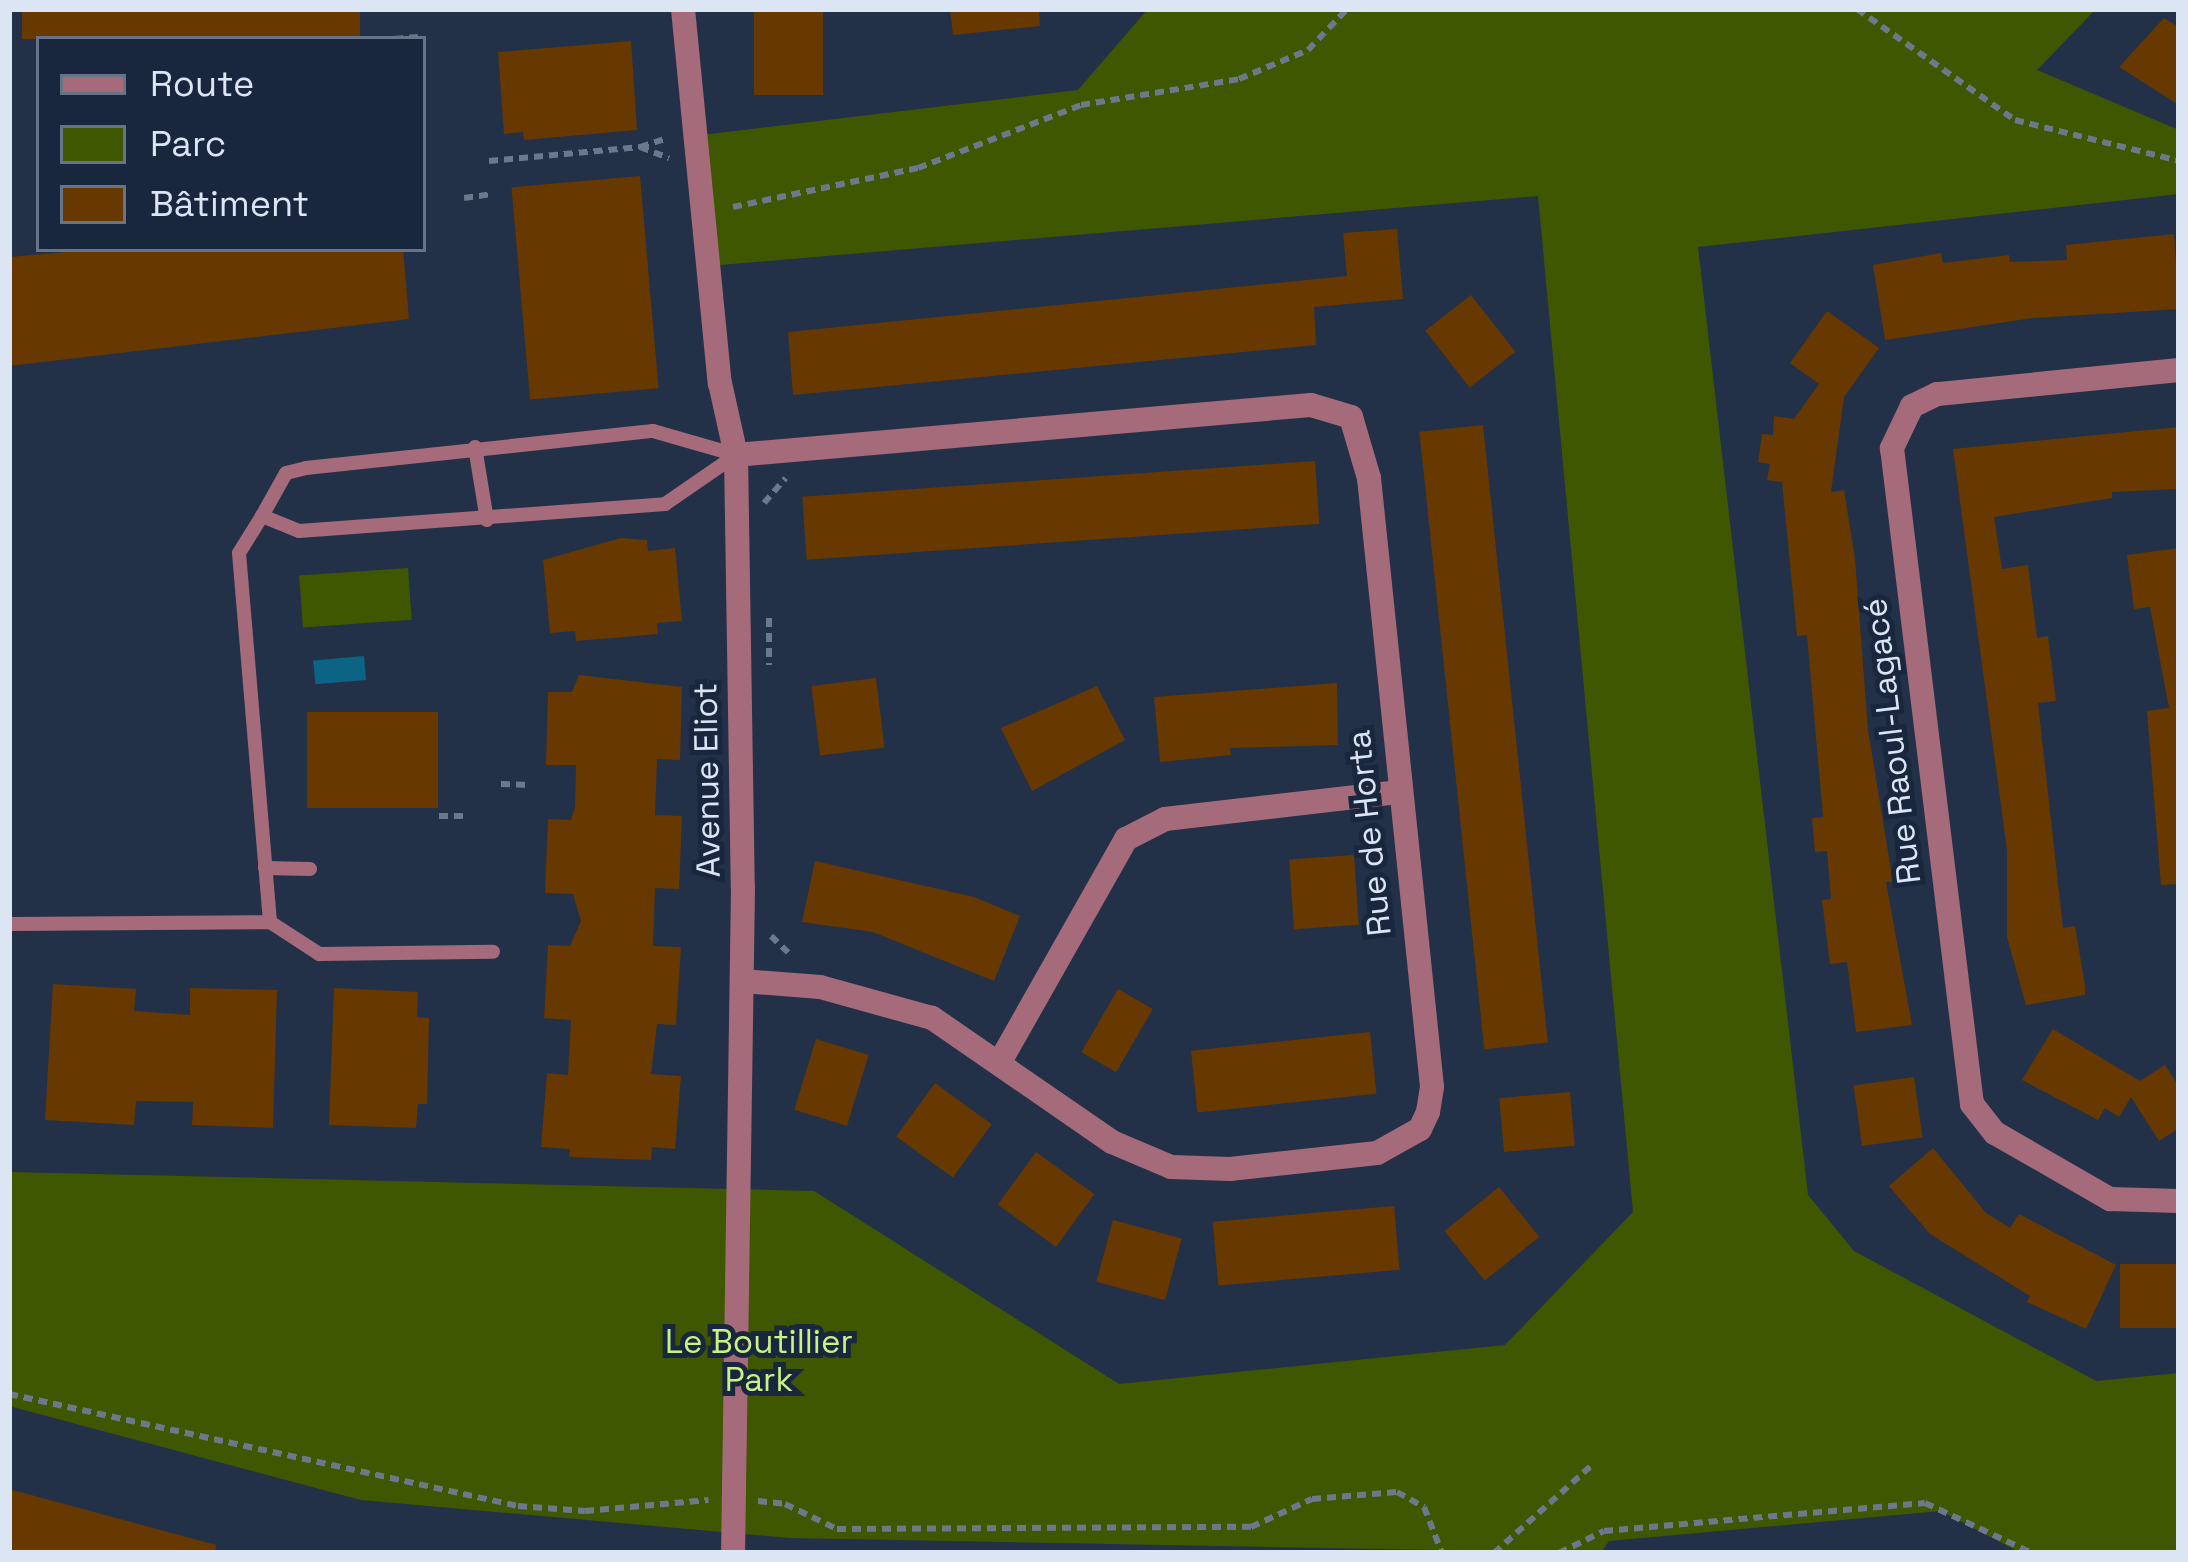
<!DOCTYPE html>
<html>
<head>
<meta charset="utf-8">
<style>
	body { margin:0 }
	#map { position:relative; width:2188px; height:1562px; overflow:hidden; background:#233148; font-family:"Space Grotesk",sans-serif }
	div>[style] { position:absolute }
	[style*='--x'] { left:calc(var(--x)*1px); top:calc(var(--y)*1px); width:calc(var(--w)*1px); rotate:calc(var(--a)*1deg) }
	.green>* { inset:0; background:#405701; transform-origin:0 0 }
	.water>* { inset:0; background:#0b6484; transform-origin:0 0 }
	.building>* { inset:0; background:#673800; transform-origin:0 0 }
	.path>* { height:6px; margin-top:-3px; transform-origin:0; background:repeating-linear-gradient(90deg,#6c798c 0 9px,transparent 0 15px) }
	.lane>* { height:14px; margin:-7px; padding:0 7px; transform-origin:7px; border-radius:7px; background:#a66b7b }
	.street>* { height:24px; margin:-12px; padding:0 12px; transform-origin:12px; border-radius:12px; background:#a66b7b }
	span { translate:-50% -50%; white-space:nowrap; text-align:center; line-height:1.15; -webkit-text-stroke:10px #19273e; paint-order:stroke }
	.street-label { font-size:33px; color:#dbe5f4 }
	.park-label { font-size:33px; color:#caf184 }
	.frame { position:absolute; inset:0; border:12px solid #dbe5f4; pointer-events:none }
	.legend { position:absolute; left:36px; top:36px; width:390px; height:216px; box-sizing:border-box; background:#19273e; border:3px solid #677387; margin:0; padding:15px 21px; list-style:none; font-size:36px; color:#dbe5f4 }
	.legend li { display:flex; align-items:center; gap:24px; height:60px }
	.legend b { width:60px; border:3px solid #677387 }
</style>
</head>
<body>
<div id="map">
	<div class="green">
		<i style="clip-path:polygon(1148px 9px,2096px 9px,2037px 70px,2179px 130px,2179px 194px,1698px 247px,1808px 1195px,1854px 1251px,2096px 1381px,2179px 1373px,2179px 1553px,2021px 1553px,1941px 1511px,1609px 1541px,1601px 1553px,790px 1538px,361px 1500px,9px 1406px,9px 1172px,814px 1191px,1119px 1384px,1505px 1345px,1633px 1212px,1538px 196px,708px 266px,693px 136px,1078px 90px)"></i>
		<i style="left:408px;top:568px;width:52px;height:109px;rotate:86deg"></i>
	</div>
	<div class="water">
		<i style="left:364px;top:656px;width:24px;height:51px;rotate:85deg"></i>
	</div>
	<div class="building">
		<i style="left:22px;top:9px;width:338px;height:30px"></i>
		<i style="left:754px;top:9px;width:69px;height:86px"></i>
		<i style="clip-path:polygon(950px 9px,1039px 9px,1040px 26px,953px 35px)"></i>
		<i style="clip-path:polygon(2164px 18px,2179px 27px,2179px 105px,2119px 67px)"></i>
		<i style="clip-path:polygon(631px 41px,637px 130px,524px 140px,523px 132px,504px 134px,498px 52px)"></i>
		<i style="left:640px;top:176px;width:213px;height:129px;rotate:85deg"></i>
		<i style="clip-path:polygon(1397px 229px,1403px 299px,1314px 307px,1316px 345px,793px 395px,788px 332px,1347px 276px,1343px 233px)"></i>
		<i style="clip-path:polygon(2174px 234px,2179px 309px,2033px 318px,1885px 340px,1873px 265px,1941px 253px,1943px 263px,2009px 255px,2010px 262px,2067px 260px,2066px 245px)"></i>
		<i style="clip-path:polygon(104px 249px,403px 249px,409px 319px,9px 366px,9px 257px)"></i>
		<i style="left:1471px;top:295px;width:72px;height:58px;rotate:52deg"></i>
		<i style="clip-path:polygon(1827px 311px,1879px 348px,1844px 397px,1831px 492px,1844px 490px,1855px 559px,1868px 730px,1893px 882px,1886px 882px,1912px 1025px,1856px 1032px,1847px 962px,1830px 964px,1822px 900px,1831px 899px,1827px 851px,1815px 852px,1812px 818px,1823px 817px,1807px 635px,1797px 636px,1782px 482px,1767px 480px,1770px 464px,1758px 462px,1762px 434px,1773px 435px,1774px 416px,1794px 419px,1819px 384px,1790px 363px)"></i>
		<i style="left:1483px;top:425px;width:621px;height:64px;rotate:84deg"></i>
		<i style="clip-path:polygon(2179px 427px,2179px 489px,2112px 492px,2112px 498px,1994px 517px,2002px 569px,2028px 565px,2037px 638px,2048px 636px,2056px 701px,2038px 703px,2063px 928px,2075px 926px,2085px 985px,2085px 995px,2026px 1005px,2007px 937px,2007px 850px,1953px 449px)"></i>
		<i style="left:1315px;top:461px;width:63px;height:514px;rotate:86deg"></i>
		<i style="clip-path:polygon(621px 538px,647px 540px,648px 551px,675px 548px,682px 621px,657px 623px,658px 634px,576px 641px,575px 631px,550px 633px,543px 560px)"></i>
		<i style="clip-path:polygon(2179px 548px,2179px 884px,2161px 885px,2147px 711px,2169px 708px,2150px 607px,2134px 609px,2127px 555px)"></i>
		<i style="clip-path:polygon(579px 675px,682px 687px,680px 760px,657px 759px,655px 815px,682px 816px,679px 889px,655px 888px,653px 946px,681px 947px,676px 1025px,657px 1024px,651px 1074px,681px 1076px,675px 1149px,652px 1147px,651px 1160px,569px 1157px,570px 1149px,541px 1147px,547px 1073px,568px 1075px,571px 1020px,544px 1018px,548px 945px,570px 946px,581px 921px,573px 894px,545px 893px,548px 819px,571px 820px,575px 807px,576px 765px,546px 765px,548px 692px,572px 692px)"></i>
		<i style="left:876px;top:678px;width:70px;height:65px;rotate:83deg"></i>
		<i style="clip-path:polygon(1337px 683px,1338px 745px,1230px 748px,1231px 755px,1160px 762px,1154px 697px)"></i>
		<i style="clip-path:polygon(1097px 686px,1125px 740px,1032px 791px,1001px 728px)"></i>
		<i style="left:307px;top:712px;width:131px;height:96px"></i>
		<i style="left:1354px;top:855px;width:70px;height:65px;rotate:86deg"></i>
		<i style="clip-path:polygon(815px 861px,974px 897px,1020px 916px,994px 981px,873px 932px,802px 922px)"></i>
		<i style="clip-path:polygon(53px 984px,136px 989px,134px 1011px,190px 1015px,190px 988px,277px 990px,273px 1128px,192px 1125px,193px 1102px,136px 1101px,134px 1125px,45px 1120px)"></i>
		<i style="clip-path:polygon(334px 988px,418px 992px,417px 1017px,429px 1018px,427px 1104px,418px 1104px,416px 1128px,329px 1125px)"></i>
		<i style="left:1118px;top:989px;width:40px;height:73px;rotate:30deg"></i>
		<i style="clip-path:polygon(2053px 1029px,2140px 1081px,2165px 1065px,2179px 1087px,2179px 1128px,2159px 1141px,2131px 1097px,2119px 1117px,2105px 1108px,2098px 1120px,2022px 1080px)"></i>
		<i style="left:1370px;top:1032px;width:62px;height:180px;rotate:84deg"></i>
		<i style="left:816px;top:1039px;width:55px;height:74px;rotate:17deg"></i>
		<i style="left:1914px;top:1077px;width:61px;height:61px;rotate:82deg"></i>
		<i style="left:935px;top:1083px;width:70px;height:66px;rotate:36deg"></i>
		<i style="left:1570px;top:1092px;width:54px;height:71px;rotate:85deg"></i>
		<i style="clip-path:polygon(1933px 1148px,1986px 1213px,2010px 1228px,2019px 1214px,2116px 1265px,2086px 1329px,2027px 1302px,2030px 1296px,1930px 1234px,1889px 1186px)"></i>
		<i style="left:1036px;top:1152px;width:72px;height:65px;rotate:36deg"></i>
		<i style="left:1499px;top:1187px;width:64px;height:70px;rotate:51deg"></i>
		<i style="left:1394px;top:1206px;width:64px;height:182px;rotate:85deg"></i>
		<i style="left:1113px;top:1220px;width:71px;height:64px;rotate:15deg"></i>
		<i style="left:2179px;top:1264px;width:64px;height:59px;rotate:90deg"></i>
		<i style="clip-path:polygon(9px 1489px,216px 1545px,215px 1553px,9px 1553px)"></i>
	</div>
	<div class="path">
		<i style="--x:1857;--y:9;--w:193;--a:35.1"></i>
		<i style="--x:2015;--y:120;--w:169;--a:14"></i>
		<i style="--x:394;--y:39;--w:24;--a:-5"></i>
		<i style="--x:640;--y:147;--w:28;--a:-18"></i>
		<i style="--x:489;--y:161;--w:152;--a:-5.3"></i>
		<i style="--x:640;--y:147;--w:31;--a:21"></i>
		<i style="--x:464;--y:198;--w:28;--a:-8"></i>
		<i style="--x:733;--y:207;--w:189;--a:-11.9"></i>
		<i style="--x:918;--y:168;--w:175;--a:-21.1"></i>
		<i style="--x:1081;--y:105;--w:160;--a:-9.3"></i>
		<i style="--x:1239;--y:79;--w:75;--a:-22.8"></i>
		<i style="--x:1308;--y:50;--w:57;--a:-46.4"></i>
		<i style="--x:764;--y:503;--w:33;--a:-49"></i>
		<i style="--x:769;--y:618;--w:47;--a:90"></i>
		<i style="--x:501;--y:784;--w:29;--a:2"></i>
		<i style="--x:439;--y:816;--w:29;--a:0"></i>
		<i style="--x:771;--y:936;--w:28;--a:44"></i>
		<i style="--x:9;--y:1394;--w:521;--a:12.41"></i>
		<i style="--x:518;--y:1506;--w:67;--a:4.3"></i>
		<i style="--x:585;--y:1511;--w:124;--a:-5.1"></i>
		<i style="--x:758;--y:1501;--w:27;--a:6"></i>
		<i style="--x:785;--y:1504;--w:58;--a:25.7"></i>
		<i style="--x:837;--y:1529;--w:414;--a:-0.3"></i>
		<i style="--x:1251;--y:1527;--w:67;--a:-24.7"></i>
		<i style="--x:1312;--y:1499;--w:85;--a:-4.7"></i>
		<i style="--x:1397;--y:1492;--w:31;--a:29"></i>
		<i style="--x:1424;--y:1507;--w:49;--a:68.6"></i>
		<i style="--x:1494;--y:1553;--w:132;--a:-41.9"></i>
		<i style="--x:1559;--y:1553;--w:50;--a:-26.1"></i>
		<i style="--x:1604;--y:1531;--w:322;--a:-5"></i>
		<i style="--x:1925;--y:1503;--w:118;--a:25"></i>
	</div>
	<div class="lane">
		<i style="--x:475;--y:447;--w:74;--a:80.7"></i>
		<i style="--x:262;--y:516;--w:49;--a:-60.8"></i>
		<i style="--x:286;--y:473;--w:21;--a:-14"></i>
		<i style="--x:306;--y:468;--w:349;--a:-6.1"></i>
		<i style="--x:653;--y:431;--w:86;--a:16.1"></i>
		<i style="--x:265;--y:868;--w:45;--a:1.3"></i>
		<i style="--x:270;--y:922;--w:59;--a:33.1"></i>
		<i style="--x:319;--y:954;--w:174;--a:-0.7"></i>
		<i style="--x:9;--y:924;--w:261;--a:-0.4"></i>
		<i style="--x:270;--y:922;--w:370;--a:-94.8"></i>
		<i style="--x:239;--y:553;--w:44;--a:-58.1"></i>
		<i style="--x:262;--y:516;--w:40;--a:22"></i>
		<i style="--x:299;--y:531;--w:367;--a:-4.2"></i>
		<i style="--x:665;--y:504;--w:86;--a:-34.6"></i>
	</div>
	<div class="street">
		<i style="--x:683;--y:9;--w:376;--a:84.4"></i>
		<i style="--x:720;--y:383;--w:74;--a:77.5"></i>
		<i style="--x:736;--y:455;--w:434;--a:89.1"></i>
		<i style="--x:743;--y:889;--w:664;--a:90.86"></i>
		<i style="--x:2179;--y:370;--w:243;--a:174.3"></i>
		<i style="--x:1937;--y:394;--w:28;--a:154"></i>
		<i style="--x:1912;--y:406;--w:47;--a:115.5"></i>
		<i style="--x:1892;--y:448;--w:661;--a:83.05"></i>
		<i style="--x:1972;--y:1104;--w:37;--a:52"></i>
		<i style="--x:1995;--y:1133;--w:133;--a:29.9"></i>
		<i style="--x:2110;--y:1199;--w:69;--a:1.7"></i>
		<i style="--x:736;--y:455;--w:577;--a:-4.97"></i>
		<i style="--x:1311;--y:405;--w:42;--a:16.7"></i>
		<i style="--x:1351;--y:417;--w:64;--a:73.6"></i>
		<i style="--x:1369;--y:478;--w:612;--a:84.09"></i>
		<i style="--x:1432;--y:1087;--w:25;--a:99"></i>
		<i style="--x:1428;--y:1112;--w:19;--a:115"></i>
		<i style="--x:1420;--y:1129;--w:49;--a:150.8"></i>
		<i style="--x:1377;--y:1153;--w:148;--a:173.8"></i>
		<i style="--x:1230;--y:1169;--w:59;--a:-178.1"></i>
		<i style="--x:1171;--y:1167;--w:64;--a:-157"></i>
		<i style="--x:1112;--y:1142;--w:219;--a:-145.4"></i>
		<i style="--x:932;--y:1018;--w:116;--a:-164.5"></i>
		<i style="--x:820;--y:987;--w:78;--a:-175.6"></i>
		<i style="--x:1001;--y:1060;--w:254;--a:-60.5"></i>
		<i style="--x:1126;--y:839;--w:44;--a:-27.1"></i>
		<i style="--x:1165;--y:819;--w:234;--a:-6.6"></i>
	</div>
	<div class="street-label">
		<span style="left:1893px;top:741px;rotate:-97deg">Rue Raoul-Lagacé</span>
		<span style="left:708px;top:780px;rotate:-91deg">Avenue Eliot</span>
		<span style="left:1370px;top:833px;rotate:-96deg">Rue de Horta</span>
	</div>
	<div class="park-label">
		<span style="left:759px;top:1362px">Le Boutillier<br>Park</span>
	</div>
	<div class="frame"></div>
	<ul class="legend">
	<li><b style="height:15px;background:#a66b7b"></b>Route</li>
	<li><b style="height:33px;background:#405701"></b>Parc</li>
	<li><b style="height:33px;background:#673800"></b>Bâtiment</li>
	</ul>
</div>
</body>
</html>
